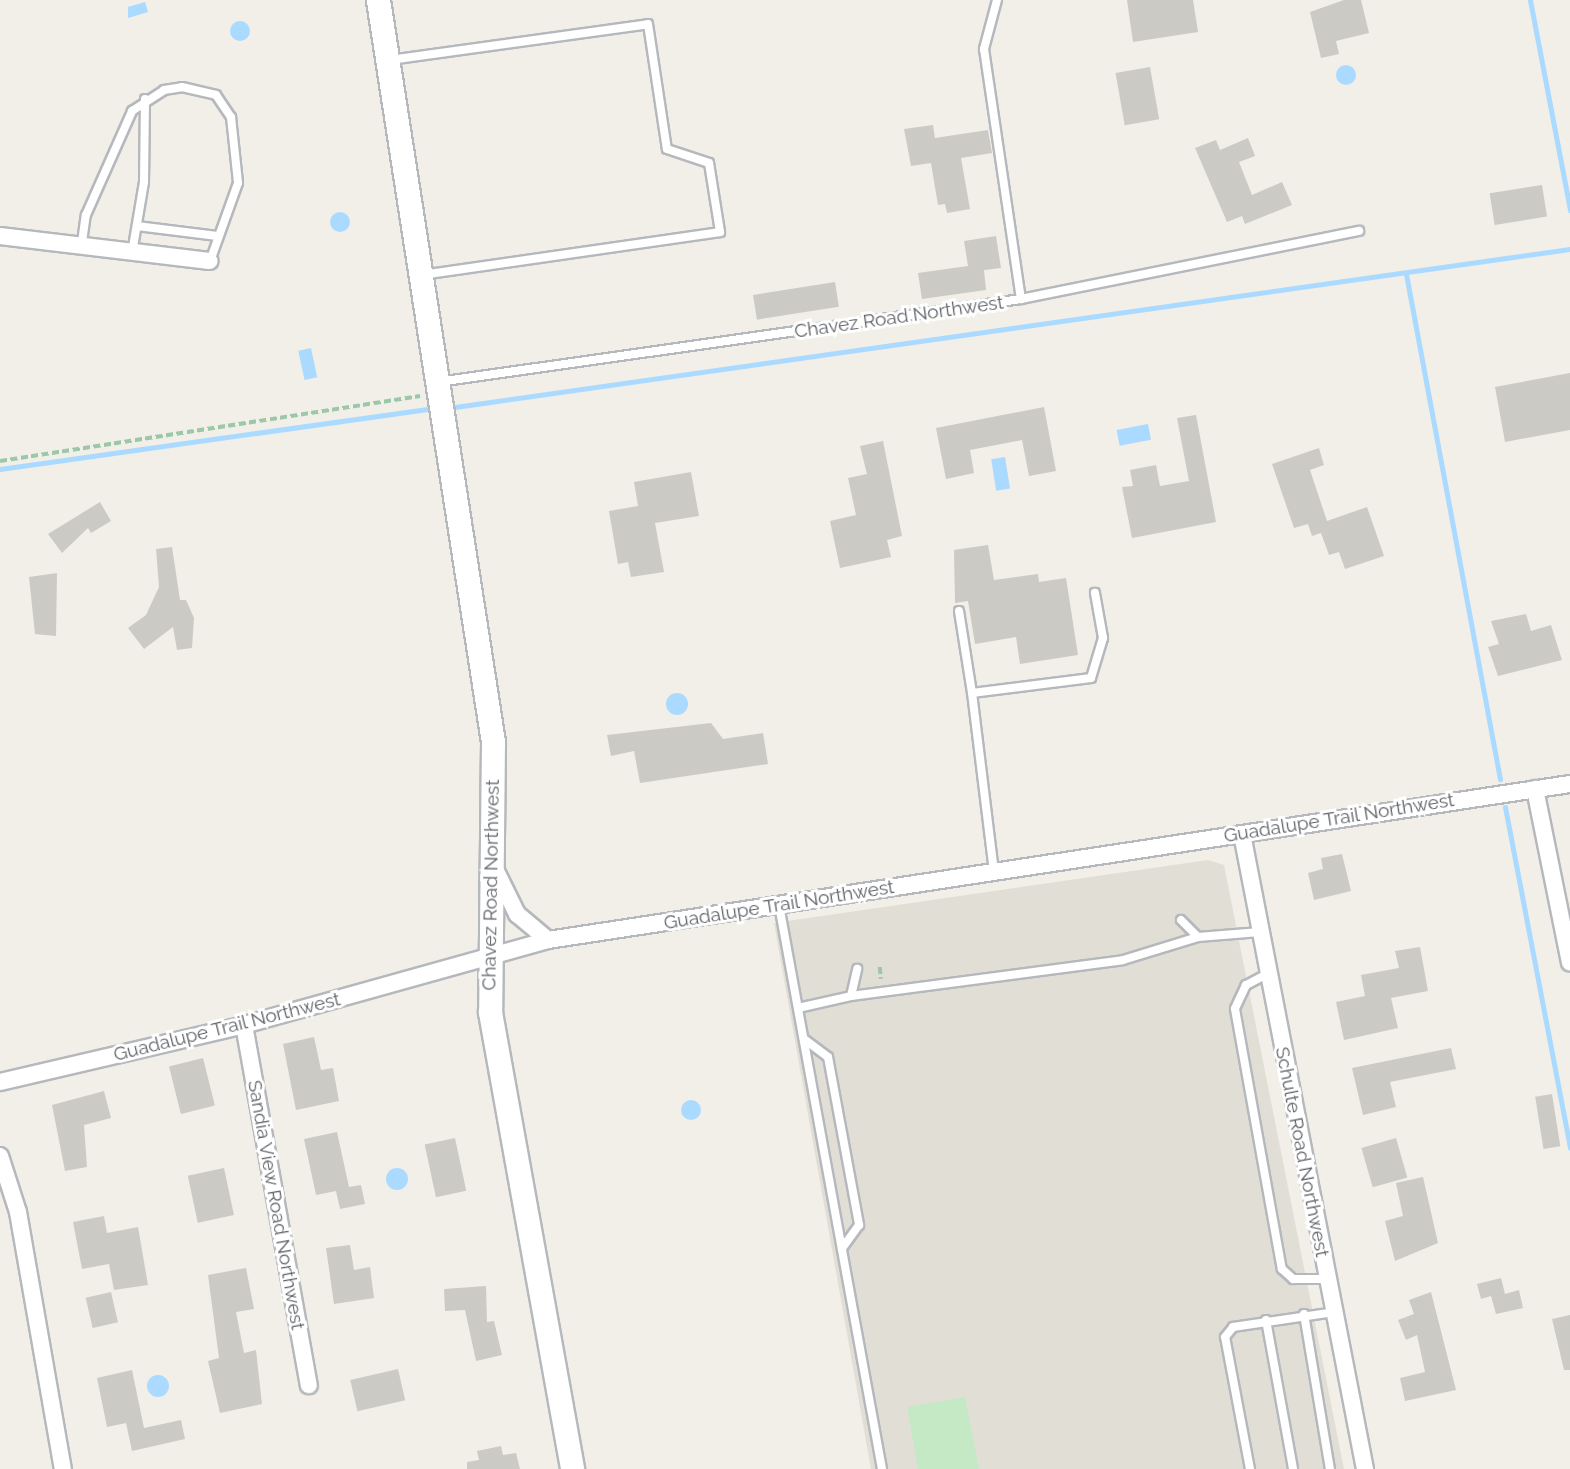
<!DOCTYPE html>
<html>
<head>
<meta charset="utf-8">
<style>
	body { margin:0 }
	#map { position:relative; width:1570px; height:1469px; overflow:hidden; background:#f1efe8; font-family:Raleway,sans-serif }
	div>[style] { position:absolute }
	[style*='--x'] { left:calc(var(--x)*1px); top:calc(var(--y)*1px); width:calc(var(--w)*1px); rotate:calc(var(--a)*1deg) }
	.education>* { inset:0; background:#e1ded6 }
	.green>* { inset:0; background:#c5e8c5 }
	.water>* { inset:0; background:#aadaff; transform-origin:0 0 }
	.round { border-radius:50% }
	.stream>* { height:5px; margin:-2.5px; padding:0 2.5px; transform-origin:2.5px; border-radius:2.5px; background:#aadaff }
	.building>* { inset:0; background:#cccac5; transform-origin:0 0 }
	.path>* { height:3.5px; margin-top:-1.75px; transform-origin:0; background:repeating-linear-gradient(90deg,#9cc7a9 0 7px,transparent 0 10.5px) }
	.roads { filter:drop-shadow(2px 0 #b5b8bc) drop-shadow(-2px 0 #b5b8bc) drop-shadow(0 2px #b5b8bc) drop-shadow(0 -2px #b5b8bc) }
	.lane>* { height:8px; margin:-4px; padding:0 4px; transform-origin:4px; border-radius:4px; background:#fff }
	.street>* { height:16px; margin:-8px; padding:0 8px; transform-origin:8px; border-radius:8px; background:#fff }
	.secondary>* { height:23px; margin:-11.5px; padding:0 11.5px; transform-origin:11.5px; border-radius:11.5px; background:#fff }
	span { translate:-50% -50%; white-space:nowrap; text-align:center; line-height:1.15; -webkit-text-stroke:6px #fff; paint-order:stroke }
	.street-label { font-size:19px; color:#5f6368 }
</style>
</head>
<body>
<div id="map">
	<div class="education">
		<i style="clip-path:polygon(1208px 860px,1224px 865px,1344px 1469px,871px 1469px,774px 923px)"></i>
	</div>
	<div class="green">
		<i style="clip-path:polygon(965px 1397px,979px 1469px,918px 1469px,907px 1407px)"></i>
	</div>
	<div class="water">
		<i style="clip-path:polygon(145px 2px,148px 12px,128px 18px,128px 7px)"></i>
		<i class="round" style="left:230px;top:21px;width:20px;height:20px"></i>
		<i class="round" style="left:1336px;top:65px;width:20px;height:20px"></i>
		<i class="round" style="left:330px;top:212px;width:20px;height:20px"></i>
		<i style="left:311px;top:348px;width:30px;height:13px;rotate:78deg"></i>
		<i style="left:1148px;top:424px;width:16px;height:32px;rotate:79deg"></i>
		<i style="left:1005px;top:457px;width:32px;height:14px;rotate:81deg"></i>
		<i class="round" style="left:666px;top:693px;width:22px;height:22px"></i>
		<i class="round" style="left:681px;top:1100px;width:20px;height:20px"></i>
		<i class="round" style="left:386px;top:1168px;width:22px;height:22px"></i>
		<i class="round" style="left:147px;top:1375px;width:22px;height:22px"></i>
	</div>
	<div class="stream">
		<i style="--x:1530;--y:0;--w:214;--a:79.2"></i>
		<i style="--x:1406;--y:274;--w:514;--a:79.46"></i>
		<i style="--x:455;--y:407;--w:1126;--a:-8.07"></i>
		<i style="--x:0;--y:469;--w:430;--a:-8"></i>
		<i style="--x:1505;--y:807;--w:347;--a:79.2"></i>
	</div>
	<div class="building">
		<i style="clip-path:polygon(1127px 0,1193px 0,1198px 32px,1133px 42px)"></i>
		<i style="clip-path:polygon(1344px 0,1361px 0,1369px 33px,1336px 41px,1339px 54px,1321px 58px,1310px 12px)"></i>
		<i style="left:1150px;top:67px;width:53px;height:35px;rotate:80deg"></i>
		<i style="clip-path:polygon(933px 125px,935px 138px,988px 130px,992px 153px,961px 158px,970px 209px,947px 213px,945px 204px,938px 205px,931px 163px,911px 166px,904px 129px)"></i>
		<i style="clip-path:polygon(1248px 138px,1255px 156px,1239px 162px,1252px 195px,1282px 182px,1292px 205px,1245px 224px,1242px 216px,1227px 222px,1195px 148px,1216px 140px,1220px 150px)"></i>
		<i style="left:1542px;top:185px;width:32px;height:53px;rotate:81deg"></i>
		<i style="clip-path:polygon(996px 236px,1001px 268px,984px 270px,986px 290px,922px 299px,918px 273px,968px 266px,964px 241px)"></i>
		<i style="left:835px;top:282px;width:25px;height:83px;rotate:81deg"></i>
		<i style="clip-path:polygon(1570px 373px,1570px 430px,1505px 442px,1495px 387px)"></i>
		<i style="clip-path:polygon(1044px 407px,1056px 471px,1029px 476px,1022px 440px,970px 450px,974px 473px,946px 479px,936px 428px)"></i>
		<i style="clip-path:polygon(1196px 415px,1216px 522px,1132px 538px,1122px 487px,1133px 486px,1130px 470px,1156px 465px,1160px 486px,1189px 481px,1177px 418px)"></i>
		<i style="clip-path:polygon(883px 441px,902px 536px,887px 540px,891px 557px,840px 568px,830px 521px,856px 515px,848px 478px,867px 474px,860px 446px)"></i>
		<i style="clip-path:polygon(1319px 448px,1324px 465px,1310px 470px,1327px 521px,1367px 507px,1384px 556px,1345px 569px,1339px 552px,1329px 555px,1321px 533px,1312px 536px,1308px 524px,1294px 528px,1272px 464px)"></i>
		<i style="clip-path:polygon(691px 472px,699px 516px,655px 523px,664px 572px,631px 577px,628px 562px,618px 564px,609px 511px,638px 506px,634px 482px)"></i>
		<i style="clip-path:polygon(100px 502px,111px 521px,91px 533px,88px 528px,62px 553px,48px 534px)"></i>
		<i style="clip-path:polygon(988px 545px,994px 580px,1038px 574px,1039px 582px,1066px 578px,1078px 655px,1020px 664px,1016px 637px,975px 644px,968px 601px,955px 603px,954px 550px)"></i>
		<i style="clip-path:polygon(172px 547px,180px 600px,186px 600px,194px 618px,192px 648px,177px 650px,173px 627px,144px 649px,128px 628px,146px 615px,159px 587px,156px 549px)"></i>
		<i style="clip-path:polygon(57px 573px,56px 636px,35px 634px,29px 577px)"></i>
		<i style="clip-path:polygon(1526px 614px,1531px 631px,1551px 625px,1562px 660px,1498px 676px,1488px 647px,1499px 644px,1491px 621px)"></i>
		<i style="clip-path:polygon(711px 723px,723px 739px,763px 733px,768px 764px,640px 783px,634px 751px,611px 756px,607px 735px)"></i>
		<i style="clip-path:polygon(1342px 854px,1351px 891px,1314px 900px,1308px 873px,1323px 869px,1321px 858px)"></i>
		<i style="clip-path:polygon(1420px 947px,1428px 991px,1391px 998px,1398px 1028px,1344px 1040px,1336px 1002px,1365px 996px,1361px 975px,1399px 968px,1395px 951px)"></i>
		<i style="clip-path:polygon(314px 1037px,321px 1070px,333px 1068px,339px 1101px,296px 1110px,283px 1044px)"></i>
		<i style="clip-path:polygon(1451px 1048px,1456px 1069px,1390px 1082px,1396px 1107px,1363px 1115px,1352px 1068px)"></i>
		<i style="left:203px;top:1058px;width:49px;height:35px;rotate:76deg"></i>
		<i style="clip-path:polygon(104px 1091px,111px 1118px,84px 1125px,87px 1167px,65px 1171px,52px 1105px)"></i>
		<i style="left:1552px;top:1094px;width:53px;height:17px;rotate:81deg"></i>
		<i style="clip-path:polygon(337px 1132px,349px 1187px,361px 1185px,365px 1204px,340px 1209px,336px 1191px,316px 1195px,304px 1139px)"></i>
		<i style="left:455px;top:1138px;width:54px;height:31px;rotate:78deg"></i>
		<i style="left:1396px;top:1138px;width:41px;height:36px;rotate:74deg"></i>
		<i style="left:224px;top:1168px;width:48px;height:37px;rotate:78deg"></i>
		<i style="clip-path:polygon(1423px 1177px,1438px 1243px,1395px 1261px,1385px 1221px,1403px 1216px,1396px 1183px)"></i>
		<i style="clip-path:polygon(104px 1216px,107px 1233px,138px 1227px,148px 1285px,114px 1290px,109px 1264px,82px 1269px,73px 1222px)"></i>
		<i style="clip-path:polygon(350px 1245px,354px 1270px,370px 1267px,374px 1298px,334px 1304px,326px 1248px)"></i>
		<i style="clip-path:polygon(246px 1268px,254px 1309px,236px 1312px,244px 1353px,256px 1350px,262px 1404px,220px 1413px,208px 1361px,219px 1358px,208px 1275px)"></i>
		<i style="clip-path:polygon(1501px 1278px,1505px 1294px,1519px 1290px,1523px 1308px,1496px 1314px,1491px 1296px,1481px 1299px,1477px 1284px)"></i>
		<i style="clip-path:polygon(486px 1286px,487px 1322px,494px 1321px,502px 1355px,476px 1361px,465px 1310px,445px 1311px,444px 1289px)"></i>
		<i style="left:111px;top:1292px;width:31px;height:26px;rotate:77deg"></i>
		<i style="clip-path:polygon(1431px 1292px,1456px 1390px,1405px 1401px,1400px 1378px,1425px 1372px,1417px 1335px,1406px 1340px,1398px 1320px,1414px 1314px,1409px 1300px)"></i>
		<i style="clip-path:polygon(1570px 1315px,1570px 1370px,1564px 1370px,1552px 1319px)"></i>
		<i style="left:398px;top:1369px;width:32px;height:49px;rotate:77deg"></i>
		<i style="clip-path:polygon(132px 1370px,144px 1428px,181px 1420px,185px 1439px,132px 1451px,126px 1423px,107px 1427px,97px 1378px)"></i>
		<i style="clip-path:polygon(501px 1446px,503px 1455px,516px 1453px,520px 1469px,467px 1469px,467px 1462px,479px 1460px,477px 1451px)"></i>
	</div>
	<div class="path">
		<i style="--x:0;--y:461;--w:425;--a:-8.8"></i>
		<i style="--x:880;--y:967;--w:12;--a:85"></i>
	</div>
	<div class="roads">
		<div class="lane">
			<i style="--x:997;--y:0;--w:51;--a:104.9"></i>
			<i style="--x:984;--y:49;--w:253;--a:81.6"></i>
			<i style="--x:390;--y:60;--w:260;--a:-7.9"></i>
			<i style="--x:648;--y:24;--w:126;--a:81.4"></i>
			<i style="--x:667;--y:149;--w:44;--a:18.4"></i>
			<i style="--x:709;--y:163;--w:70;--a:80.9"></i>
			<i style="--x:720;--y:232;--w:301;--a:171.8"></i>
			<i style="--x:137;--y:226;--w:81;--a:7.1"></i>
			<i style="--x:81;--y:249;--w:34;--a:-82"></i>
			<i style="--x:86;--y:215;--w:114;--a:-66.1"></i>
			<i style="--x:132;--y:111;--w:38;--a:-33"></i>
			<i style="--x:164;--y:90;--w:18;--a:-9"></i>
			<i style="--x:182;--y:87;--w:35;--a:13"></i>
			<i style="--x:216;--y:95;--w:27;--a:56"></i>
			<i style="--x:231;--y:117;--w:66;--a:83.9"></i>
			<i style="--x:238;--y:183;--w:83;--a:109.7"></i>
			<i style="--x:132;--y:253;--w:72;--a:-80.4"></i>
			<i style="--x:144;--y:182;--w:83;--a:-89.3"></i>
			<i style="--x:438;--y:382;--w:589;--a:-8.1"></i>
			<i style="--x:1021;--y:299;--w:345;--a:-11.4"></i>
			<i style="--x:959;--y:611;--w:83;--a:81"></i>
			<i style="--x:994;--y:872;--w:180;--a:-97"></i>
			<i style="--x:972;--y:693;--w:120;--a:-7.2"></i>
			<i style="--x:1091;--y:678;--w:42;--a:-73.3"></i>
			<i style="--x:1103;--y:638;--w:46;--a:-100.1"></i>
			<i style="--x:779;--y:905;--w:573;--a:79.65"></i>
			<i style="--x:1181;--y:920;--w:24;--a:45"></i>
			<i style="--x:1198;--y:937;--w:62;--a:-4.6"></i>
			<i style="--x:1267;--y:974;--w:24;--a:152"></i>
			<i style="--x:1246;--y:985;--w:26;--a:115"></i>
			<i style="--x:1235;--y:1009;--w:264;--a:79.8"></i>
			<i style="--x:1282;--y:1269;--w:15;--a:42"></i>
			<i style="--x:1293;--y:1279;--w:34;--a:0"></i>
			<i style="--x:851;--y:996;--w:274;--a:-7.5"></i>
			<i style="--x:1123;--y:960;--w:78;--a:-17"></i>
			<i style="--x:798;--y:1008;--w:54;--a:-12.8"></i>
			<i style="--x:851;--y:996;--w:28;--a:-77"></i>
			<i style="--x:804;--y:1039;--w:30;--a:37"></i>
			<i style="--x:828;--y:1057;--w:171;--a:79.5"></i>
			<i style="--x:859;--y:1225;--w:29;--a:126"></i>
			<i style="--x:1304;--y:1314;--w:157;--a:80.5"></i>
			<i style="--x:1266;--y:1320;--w:151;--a:79.7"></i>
			<i style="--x:1250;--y:1469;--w:134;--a:-100.7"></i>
			<i style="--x:1225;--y:1337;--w:13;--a:-51"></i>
			<i style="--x:1233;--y:1327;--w:102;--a:-8.4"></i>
		</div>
		<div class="street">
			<i style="--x:0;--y:236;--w:211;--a:6.8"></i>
			<i style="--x:1535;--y:789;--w:177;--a:78.6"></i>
			<i style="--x:1242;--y:834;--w:647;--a:79.04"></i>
			<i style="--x:493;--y:865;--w:55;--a:63.9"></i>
			<i style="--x:517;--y:914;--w:40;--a:40"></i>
			<i style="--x:244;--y:1025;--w:366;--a:79.8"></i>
			<i style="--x:0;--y:1082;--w:251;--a:-13.1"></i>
			<i style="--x:244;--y:1025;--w:316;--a:-15.6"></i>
			<i style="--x:548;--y:940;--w:1034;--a:-8.68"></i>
			<i style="--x:0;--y:1156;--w:59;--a:72.2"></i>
			<i style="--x:18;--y:1212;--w:261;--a:80.1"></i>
		</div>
		<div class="secondary">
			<i style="--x:378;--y:0;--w:751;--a:81.19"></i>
			<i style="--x:493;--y:742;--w:270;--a:90.6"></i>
			<i style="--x:490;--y:1012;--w:464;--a:79.8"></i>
		</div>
	</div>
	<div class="street-label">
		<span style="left:899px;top:317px;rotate:-8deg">Chavez Road Northwest</span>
		<span style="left:1339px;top:818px;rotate:-9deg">Guadalupe Trail Northwest</span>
		<span style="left:491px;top:885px;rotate:-89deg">Chavez Road Northwest</span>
		<span style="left:779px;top:905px;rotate:-9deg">Guadalupe Trail Northwest</span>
		<span style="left:227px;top:1027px;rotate:-14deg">Guadalupe Trail Northwest</span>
		<span style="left:1302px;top:1152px;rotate:79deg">Schulte Road Northwest</span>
		<span style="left:276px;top:1205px;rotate:80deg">Sandia View Road Northwest</span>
	</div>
</div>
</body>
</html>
